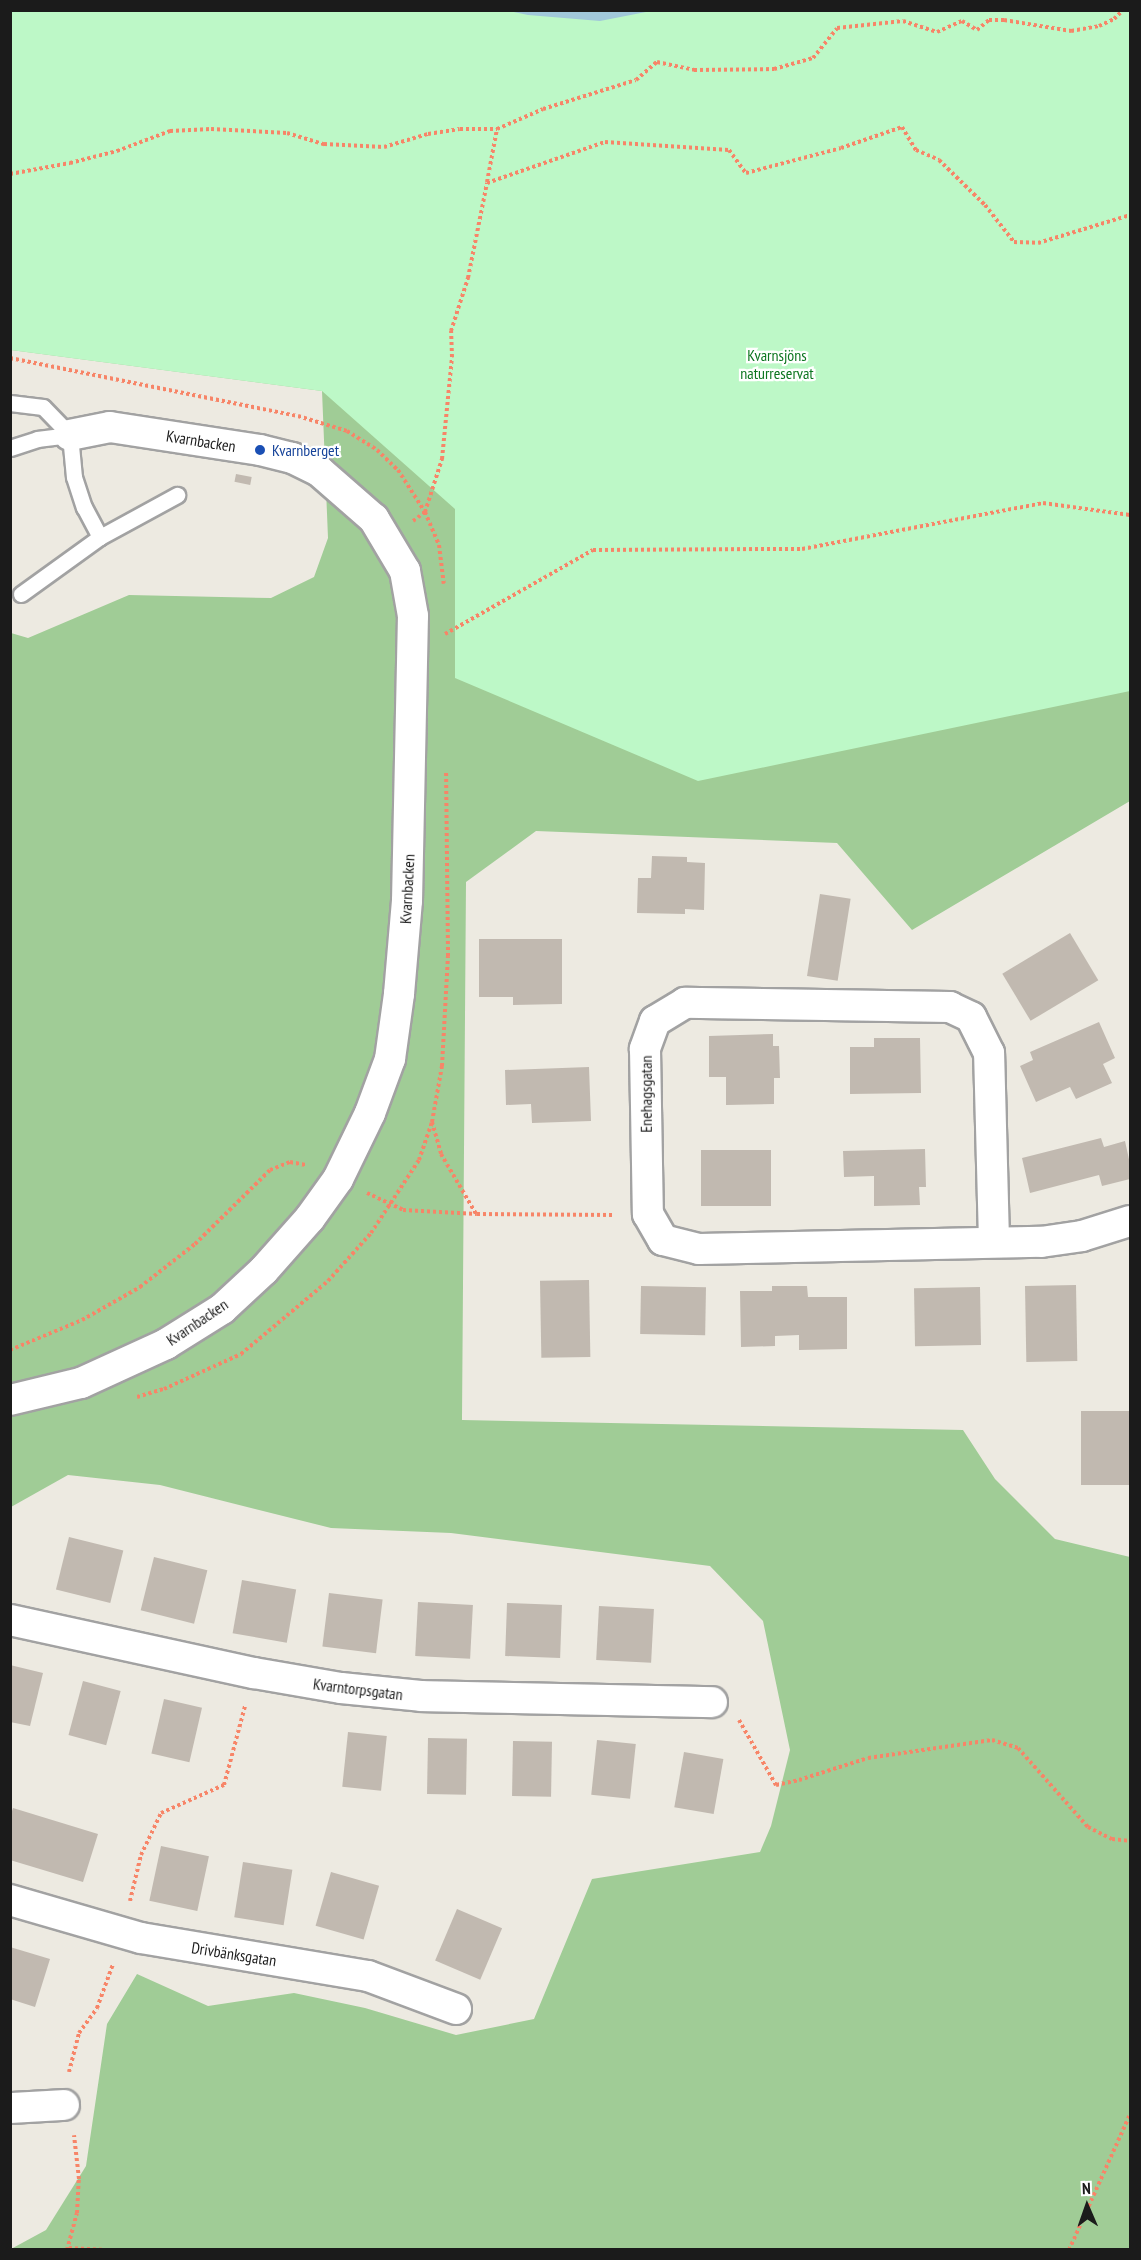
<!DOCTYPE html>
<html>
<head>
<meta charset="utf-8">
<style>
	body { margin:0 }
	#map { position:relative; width:1141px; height:2260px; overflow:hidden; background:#edeae1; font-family:"PT Sans Narrow",sans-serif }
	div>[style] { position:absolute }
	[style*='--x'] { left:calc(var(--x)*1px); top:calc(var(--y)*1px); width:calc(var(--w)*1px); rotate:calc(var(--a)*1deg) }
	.forest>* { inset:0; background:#a0cc96 }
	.park>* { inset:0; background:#bdf8c7 }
	.water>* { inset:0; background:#a1c8da }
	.building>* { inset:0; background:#c1b9b0; transform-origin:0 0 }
	.path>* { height:4px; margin-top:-2px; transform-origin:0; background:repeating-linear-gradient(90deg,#f78568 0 3px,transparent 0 6px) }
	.roads { filter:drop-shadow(2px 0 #a2a2a2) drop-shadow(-2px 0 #a2a2a2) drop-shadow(0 2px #a2a2a2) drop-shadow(0 -2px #a2a2a2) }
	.service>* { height:15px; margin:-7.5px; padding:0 7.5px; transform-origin:7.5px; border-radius:7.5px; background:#fff }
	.minor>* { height:30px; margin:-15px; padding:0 15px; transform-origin:15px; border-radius:15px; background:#fff }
	.dots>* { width:16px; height:16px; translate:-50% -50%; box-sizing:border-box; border:3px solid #fff; border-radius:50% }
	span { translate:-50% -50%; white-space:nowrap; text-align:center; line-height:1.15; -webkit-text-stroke:4.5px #fff; paint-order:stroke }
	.park-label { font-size:16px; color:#0d7620 }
	.street-label { font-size:16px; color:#1b1b1b }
	.transit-label { font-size:16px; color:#164399 }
	.left { translate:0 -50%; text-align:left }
	.frame { position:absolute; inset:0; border:12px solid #1b1b1b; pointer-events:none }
	.north { position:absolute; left:1057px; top:2176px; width:60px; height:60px; -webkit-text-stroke:4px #fff; paint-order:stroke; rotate:358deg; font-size:16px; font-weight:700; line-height:24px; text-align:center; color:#1b1b1b }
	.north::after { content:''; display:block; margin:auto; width:21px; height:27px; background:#1b1b1b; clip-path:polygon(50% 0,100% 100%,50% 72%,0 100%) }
</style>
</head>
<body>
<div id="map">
	<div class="forest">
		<i style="clip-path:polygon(11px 11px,1130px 11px,1130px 801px,912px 930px,837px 843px,536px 831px,466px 882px,462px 1420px,963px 1430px,995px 1479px,1055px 1539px,1130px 1557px,1130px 2249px,11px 2249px,46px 2230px,86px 2166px,107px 2024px,137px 1974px,208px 2006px,294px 1993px,365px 2008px,456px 2035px,534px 2019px,592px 1879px,760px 1852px,771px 1826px,790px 1750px,763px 1621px,710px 1566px,451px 1533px,331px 1528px,160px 1485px,68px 1475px,11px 1507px,11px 633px,28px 638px,129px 595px,271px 598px,314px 577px,328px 538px,322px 391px,11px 350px)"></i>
	</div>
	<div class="park">
		<i style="clip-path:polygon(11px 11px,1130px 11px,1130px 691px,698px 781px,455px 678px,455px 509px,322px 391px,11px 350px)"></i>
	</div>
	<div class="water">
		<i style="clip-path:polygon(509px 11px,509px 10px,651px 11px,600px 21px,528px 15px)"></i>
	</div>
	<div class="building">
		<i style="left:236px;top:474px;width:16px;height:8px;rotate:11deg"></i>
		<i style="clip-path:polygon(652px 856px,687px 857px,687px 862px,705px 863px,704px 910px,685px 909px,685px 914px,637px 913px,638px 878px,651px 878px)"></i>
		<i style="left:820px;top:894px;width:31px;height:83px;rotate:9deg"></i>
		<i style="left:1070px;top:933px;width:55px;height:79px;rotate:59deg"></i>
		<i style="clip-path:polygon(479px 939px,562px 939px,562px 1004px,513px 1005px,513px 997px,479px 997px)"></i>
		<i style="clip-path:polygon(1099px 1022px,1115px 1058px,1103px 1064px,1112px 1083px,1076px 1099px,1070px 1087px,1036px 1102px,1020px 1066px,1033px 1060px,1030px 1052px)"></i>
		<i style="clip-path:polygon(773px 1034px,773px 1046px,779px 1046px,780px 1078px,774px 1078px,774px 1104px,726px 1105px,726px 1077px,709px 1077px,709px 1036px)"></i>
		<i style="clip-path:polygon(874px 1038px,920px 1038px,921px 1093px,850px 1094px,850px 1047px,874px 1047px)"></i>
		<i style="clip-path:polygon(589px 1067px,591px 1121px,532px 1123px,531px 1104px,506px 1105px,505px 1070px)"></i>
		<i style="clip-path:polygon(1101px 1138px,1104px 1147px,1125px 1141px,1130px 1164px,1130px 1179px,1102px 1186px,1099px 1175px,1030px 1193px,1022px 1158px)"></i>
		<i style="clip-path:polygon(925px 1149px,926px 1187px,919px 1187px,920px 1205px,874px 1206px,874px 1176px,844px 1177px,843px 1151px)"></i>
		<i style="left:701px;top:1150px;width:70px;height:56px"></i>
		<i style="left:589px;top:1280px;width:77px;height:49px;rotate:89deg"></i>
		<i style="left:1076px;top:1285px;width:76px;height:51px;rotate:89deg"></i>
		<i style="left:641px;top:1286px;width:65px;height:48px;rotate:1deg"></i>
		<i style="clip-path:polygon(772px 1286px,807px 1286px,808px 1297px,847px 1297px,847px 1349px,799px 1350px,799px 1335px,775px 1336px,775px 1346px,741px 1347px,740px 1291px,772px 1291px)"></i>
		<i style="left:980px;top:1287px;width:58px;height:66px;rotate:89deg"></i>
		<i style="left:1130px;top:1411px;width:74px;height:49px;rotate:90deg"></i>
		<i style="left:69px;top:1537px;width:56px;height:54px;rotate:14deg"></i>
		<i style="left:154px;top:1557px;width:55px;height:55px;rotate:14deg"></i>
		<i style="left:242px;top:1580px;width:55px;height:54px;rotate:10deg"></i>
		<i style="left:329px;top:1593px;width:54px;height:54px;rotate:7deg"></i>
		<i style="left:418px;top:1602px;width:55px;height:54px;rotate:3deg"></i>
		<i style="left:507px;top:1603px;width:55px;height:53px;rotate:2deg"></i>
		<i style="left:599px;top:1606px;width:55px;height:54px;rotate:3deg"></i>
		<i style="clip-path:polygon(10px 1665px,43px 1673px,30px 1726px,10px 1722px)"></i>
		<i style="left:83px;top:1681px;width:39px;height:56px;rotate:15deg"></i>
		<i style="left:164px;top:1699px;width:39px;height:56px;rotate:13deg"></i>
		<i style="left:348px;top:1732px;width:39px;height:55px;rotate:6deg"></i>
		<i style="left:428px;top:1738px;width:39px;height:56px;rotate:1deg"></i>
		<i style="left:597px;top:1740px;width:39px;height:55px;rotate:6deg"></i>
		<i style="left:513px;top:1741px;width:39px;height:55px;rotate:1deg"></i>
		<i style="left:684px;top:1752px;width:40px;height:56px;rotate:10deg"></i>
		<i style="clip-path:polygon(13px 1808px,98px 1834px,83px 1882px,10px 1860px,10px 1817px)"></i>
		<i style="left:161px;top:1846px;width:49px;height:56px;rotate:12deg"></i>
		<i style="left:243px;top:1862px;width:50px;height:56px;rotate:9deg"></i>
		<i style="left:331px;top:1872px;width:50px;height:56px;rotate:16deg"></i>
		<i style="left:457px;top:1909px;width:49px;height:56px;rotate:23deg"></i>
		<i style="clip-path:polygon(10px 1947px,50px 1959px,35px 2007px,10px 1999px)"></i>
	</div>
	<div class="path">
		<i style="--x:10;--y:174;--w:61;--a:-10.4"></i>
		<i style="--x:70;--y:163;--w:49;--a:-14.3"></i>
		<i style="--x:117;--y:151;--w:57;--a:-20.7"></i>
		<i style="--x:170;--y:131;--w:41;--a:-2.8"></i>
		<i style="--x:211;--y:129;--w:76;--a:3"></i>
		<i style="--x:287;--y:133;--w:39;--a:17"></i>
		<i style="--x:324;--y:144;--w:60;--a:2.9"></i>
		<i style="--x:384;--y:147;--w:46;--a:-16.5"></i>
		<i style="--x:428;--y:134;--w:32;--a:-9"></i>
		<i style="--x:460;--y:129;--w:37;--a:0"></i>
		<i style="--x:497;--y:129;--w:50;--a:-23.5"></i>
		<i style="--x:543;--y:109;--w:97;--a:-17.3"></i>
		<i style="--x:636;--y:80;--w:28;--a:-41"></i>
		<i style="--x:657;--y:62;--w:38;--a:12"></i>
		<i style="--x:694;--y:70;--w:80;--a:-0.7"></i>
		<i style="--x:774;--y:69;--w:41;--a:-15.8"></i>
		<i style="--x:813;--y:58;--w:38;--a:-51"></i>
		<i style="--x:837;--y:28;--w:66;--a:-6.1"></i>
		<i style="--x:903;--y:21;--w:36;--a:18"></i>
		<i style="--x:937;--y:32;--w:27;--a:-24"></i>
		<i style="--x:962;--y:21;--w:17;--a:31"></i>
		<i style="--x:977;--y:30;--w:16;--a:-40"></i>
		<i style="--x:989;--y:20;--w:15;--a:0"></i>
		<i style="--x:1004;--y:20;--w:68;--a:9.3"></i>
		<i style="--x:1071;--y:31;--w:28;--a:-10"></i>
		<i style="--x:1099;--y:26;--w:17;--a:-25"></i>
		<i style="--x:1114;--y:19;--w:13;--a:-45"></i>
		<i style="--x:487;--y:182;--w:54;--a:-79.3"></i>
		<i style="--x:10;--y:358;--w:294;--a:11.4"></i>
		<i style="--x:298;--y:416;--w:51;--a:17"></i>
		<i style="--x:347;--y:431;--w:36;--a:32"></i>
		<i style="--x:377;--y:450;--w:29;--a:44"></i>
		<i style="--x:398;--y:470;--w:50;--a:57.3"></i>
		<i style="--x:425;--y:512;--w:36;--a:67"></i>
		<i style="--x:439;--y:545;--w:39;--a:83"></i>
		<i style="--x:413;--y:521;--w:15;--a:-37"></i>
		<i style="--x:425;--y:512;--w:56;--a:-72.2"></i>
		<i style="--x:442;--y:459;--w:102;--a:-84.4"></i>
		<i style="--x:452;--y:357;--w:26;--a:-92"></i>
		<i style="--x:451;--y:331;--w:56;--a:-72.2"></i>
		<i style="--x:468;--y:278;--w:97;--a:-78.7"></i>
		<i style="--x:487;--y:183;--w:125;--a:-19.2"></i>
		<i style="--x:605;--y:142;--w:124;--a:3.7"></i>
		<i style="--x:729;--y:150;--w:29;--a:54"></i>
		<i style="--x:746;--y:173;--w:98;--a:-14.7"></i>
		<i style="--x:841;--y:148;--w:65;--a:-19"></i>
		<i style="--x:902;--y:127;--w:27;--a:59"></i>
		<i style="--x:916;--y:150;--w:25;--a:23"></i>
		<i style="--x:939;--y:160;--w:64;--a:44.4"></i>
		<i style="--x:985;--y:205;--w:47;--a:51.9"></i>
		<i style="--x:1014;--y:242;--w:24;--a:2"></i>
		<i style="--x:1038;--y:243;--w:96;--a:-16.9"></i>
		<i style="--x:445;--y:634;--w:170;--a:-29.6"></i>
		<i style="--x:593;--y:550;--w:209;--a:-0.3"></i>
		<i style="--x:802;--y:549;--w:245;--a:-10.8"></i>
		<i style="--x:1043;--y:503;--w:88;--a:7.9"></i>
		<i style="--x:432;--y:1122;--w:33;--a:74"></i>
		<i style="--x:441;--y:1154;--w:69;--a:59.7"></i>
		<i style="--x:367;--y:1193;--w:40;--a:25"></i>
		<i style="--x:403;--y:1210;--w:74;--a:3.1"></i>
		<i style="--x:477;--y:1214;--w:137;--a:0.4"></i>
		<i style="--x:10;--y:1350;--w:78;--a:-22.6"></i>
		<i style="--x:82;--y:1320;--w:67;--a:-29.6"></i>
		<i style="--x:140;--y:1287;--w:70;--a:-38"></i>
		<i style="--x:195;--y:1244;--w:105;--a:-44.6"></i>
		<i style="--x:270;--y:1170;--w:22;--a:-22"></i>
		<i style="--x:290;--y:1162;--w:16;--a:11"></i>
		<i style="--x:137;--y:1397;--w:28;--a:-17"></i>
		<i style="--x:164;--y:1389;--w:85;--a:-24.4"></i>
		<i style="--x:241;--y:1354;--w:114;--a:-40"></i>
		<i style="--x:328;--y:1281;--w:64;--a:-48.1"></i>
		<i style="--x:371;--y:1233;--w:87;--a:-56.7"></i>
		<i style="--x:419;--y:1160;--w:40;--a:-71.1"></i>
		<i style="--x:432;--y:1122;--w:57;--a:-79.9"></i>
		<i style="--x:442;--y:1066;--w:110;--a:-86.9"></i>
		<i style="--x:448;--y:956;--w:184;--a:-90.6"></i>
		<i style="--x:739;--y:1720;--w:75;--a:60.4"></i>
		<i style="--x:776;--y:1785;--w:24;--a:-12"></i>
		<i style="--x:799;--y:1780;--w:72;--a:-17.7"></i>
		<i style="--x:868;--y:1758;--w:125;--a:-8.3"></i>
		<i style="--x:992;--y:1740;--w:27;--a:17"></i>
		<i style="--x:1018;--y:1748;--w:106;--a:48.5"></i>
		<i style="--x:1088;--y:1827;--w:27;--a:27"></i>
		<i style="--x:1112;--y:1839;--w:18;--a:6"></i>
		<i style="--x:130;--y:1901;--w:47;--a:-76.6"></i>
		<i style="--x:141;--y:1855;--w:47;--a:-64.5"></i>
		<i style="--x:161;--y:1813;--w:69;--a:-24"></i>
		<i style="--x:224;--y:1785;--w:82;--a:-75.1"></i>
		<i style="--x:69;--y:2072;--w:40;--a:-75.6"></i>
		<i style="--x:79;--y:2033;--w:31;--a:-54"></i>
		<i style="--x:97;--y:2008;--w:47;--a:-70"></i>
		<i style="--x:69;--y:2248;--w:34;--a:3"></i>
		<i style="--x:67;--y:2250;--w:38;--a:-75"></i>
		<i style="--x:77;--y:2213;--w:34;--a:-87"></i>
		<i style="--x:79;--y:2179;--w:44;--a:-96.5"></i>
		<i style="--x:1069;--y:2250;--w:149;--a:-65.8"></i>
	</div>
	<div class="roads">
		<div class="service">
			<i style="--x:10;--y:403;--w:33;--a:7"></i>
			<i style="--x:43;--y:407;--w:39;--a:46"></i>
			<i style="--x:70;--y:435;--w:42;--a:84.6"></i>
			<i style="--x:74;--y:477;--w:32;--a:72"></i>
			<i style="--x:84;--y:507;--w:34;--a:62"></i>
			<i style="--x:100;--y:537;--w:88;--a:-28.6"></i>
			<i style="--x:10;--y:448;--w:28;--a:-18"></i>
			<i style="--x:37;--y:439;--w:33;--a:-7"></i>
			<i style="--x:21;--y:594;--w:97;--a:-35.8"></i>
		</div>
		<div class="minor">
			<i style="--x:994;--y:1241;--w:188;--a:-91.5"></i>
			<i style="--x:989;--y:1053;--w:40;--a:-116.6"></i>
			<i style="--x:971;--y:1017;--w:23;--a:-155"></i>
			<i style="--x:950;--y:1007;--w:265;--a:-179.1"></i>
			<i style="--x:685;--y:1003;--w:35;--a:149"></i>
			<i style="--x:655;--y:1021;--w:30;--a:110"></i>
			<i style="--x:645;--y:1049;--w:165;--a:89"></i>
			<i style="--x:648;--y:1214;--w:30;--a:60"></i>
			<i style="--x:663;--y:1240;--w:37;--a:14"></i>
			<i style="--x:699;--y:1249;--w:342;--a:-1.2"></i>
			<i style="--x:1041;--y:1242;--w:41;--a:-8.3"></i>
			<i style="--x:1082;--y:1236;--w:50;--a:-17.4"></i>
			<i style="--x:10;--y:1400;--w:73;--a:-13.5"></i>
			<i style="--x:81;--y:1383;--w:94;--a:-24.6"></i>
			<i style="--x:166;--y:1344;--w:66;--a:-32"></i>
			<i style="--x:222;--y:1309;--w:57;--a:-42.9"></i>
			<i style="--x:264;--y:1270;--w:69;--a:-48.5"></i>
			<i style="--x:310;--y:1218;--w:48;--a:-54.3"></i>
			<i style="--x:338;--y:1179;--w:73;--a:-64.1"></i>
			<i style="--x:370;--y:1113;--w:58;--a:-69.7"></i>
			<i style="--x:390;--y:1059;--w:66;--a:-82.1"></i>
			<i style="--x:399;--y:994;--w:93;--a:-85.1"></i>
			<i style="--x:407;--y:901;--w:285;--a:-88.8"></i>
			<i style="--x:413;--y:616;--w:46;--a:-100.1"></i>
			<i style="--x:405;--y:571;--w:61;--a:-120.8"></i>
			<i style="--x:374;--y:519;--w:73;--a:-138.9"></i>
			<i style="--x:319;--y:471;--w:30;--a:-154"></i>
			<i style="--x:292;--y:458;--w:33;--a:-166"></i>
			<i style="--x:260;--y:450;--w:152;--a:-171.3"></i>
			<i style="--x:110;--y:427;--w:41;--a:168.7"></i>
			<i style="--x:10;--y:1620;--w:250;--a:12.3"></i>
			<i style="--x:254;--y:1673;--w:88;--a:9.8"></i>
			<i style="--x:341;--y:1688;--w:80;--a:5.7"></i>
			<i style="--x:421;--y:1696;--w:291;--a:1.2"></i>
			<i style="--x:10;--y:1900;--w:136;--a:16.2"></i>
			<i style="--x:141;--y:1938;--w:230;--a:9.5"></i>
			<i style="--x:368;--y:1976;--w:94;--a:20.6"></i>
			<i style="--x:10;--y:2108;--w:54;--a:-3.2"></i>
		</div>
	</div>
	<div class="dots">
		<i style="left:260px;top:450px;background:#1a4fb4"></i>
	</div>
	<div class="park-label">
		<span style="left:777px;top:364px">Kvarnsjöns<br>naturreservat</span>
	</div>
	<div class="street-label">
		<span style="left:201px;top:441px;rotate:9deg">Kvarnbacken</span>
		<span style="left:407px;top:889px;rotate:-87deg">Kvarnbacken</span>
		<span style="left:646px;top:1094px;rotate:-90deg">Enehagsgatan</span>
		<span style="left:197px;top:1322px;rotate:-34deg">Kvarnbacken</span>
		<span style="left:358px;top:1689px;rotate:7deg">Kvarntorpsgatan</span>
		<span style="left:234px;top:1954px;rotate:9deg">Drivbänksgatan</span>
	</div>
	<div class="transit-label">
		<span class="left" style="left:272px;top:450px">Kvarnberget</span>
	</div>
	<div class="frame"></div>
	<div class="north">N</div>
</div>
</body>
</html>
